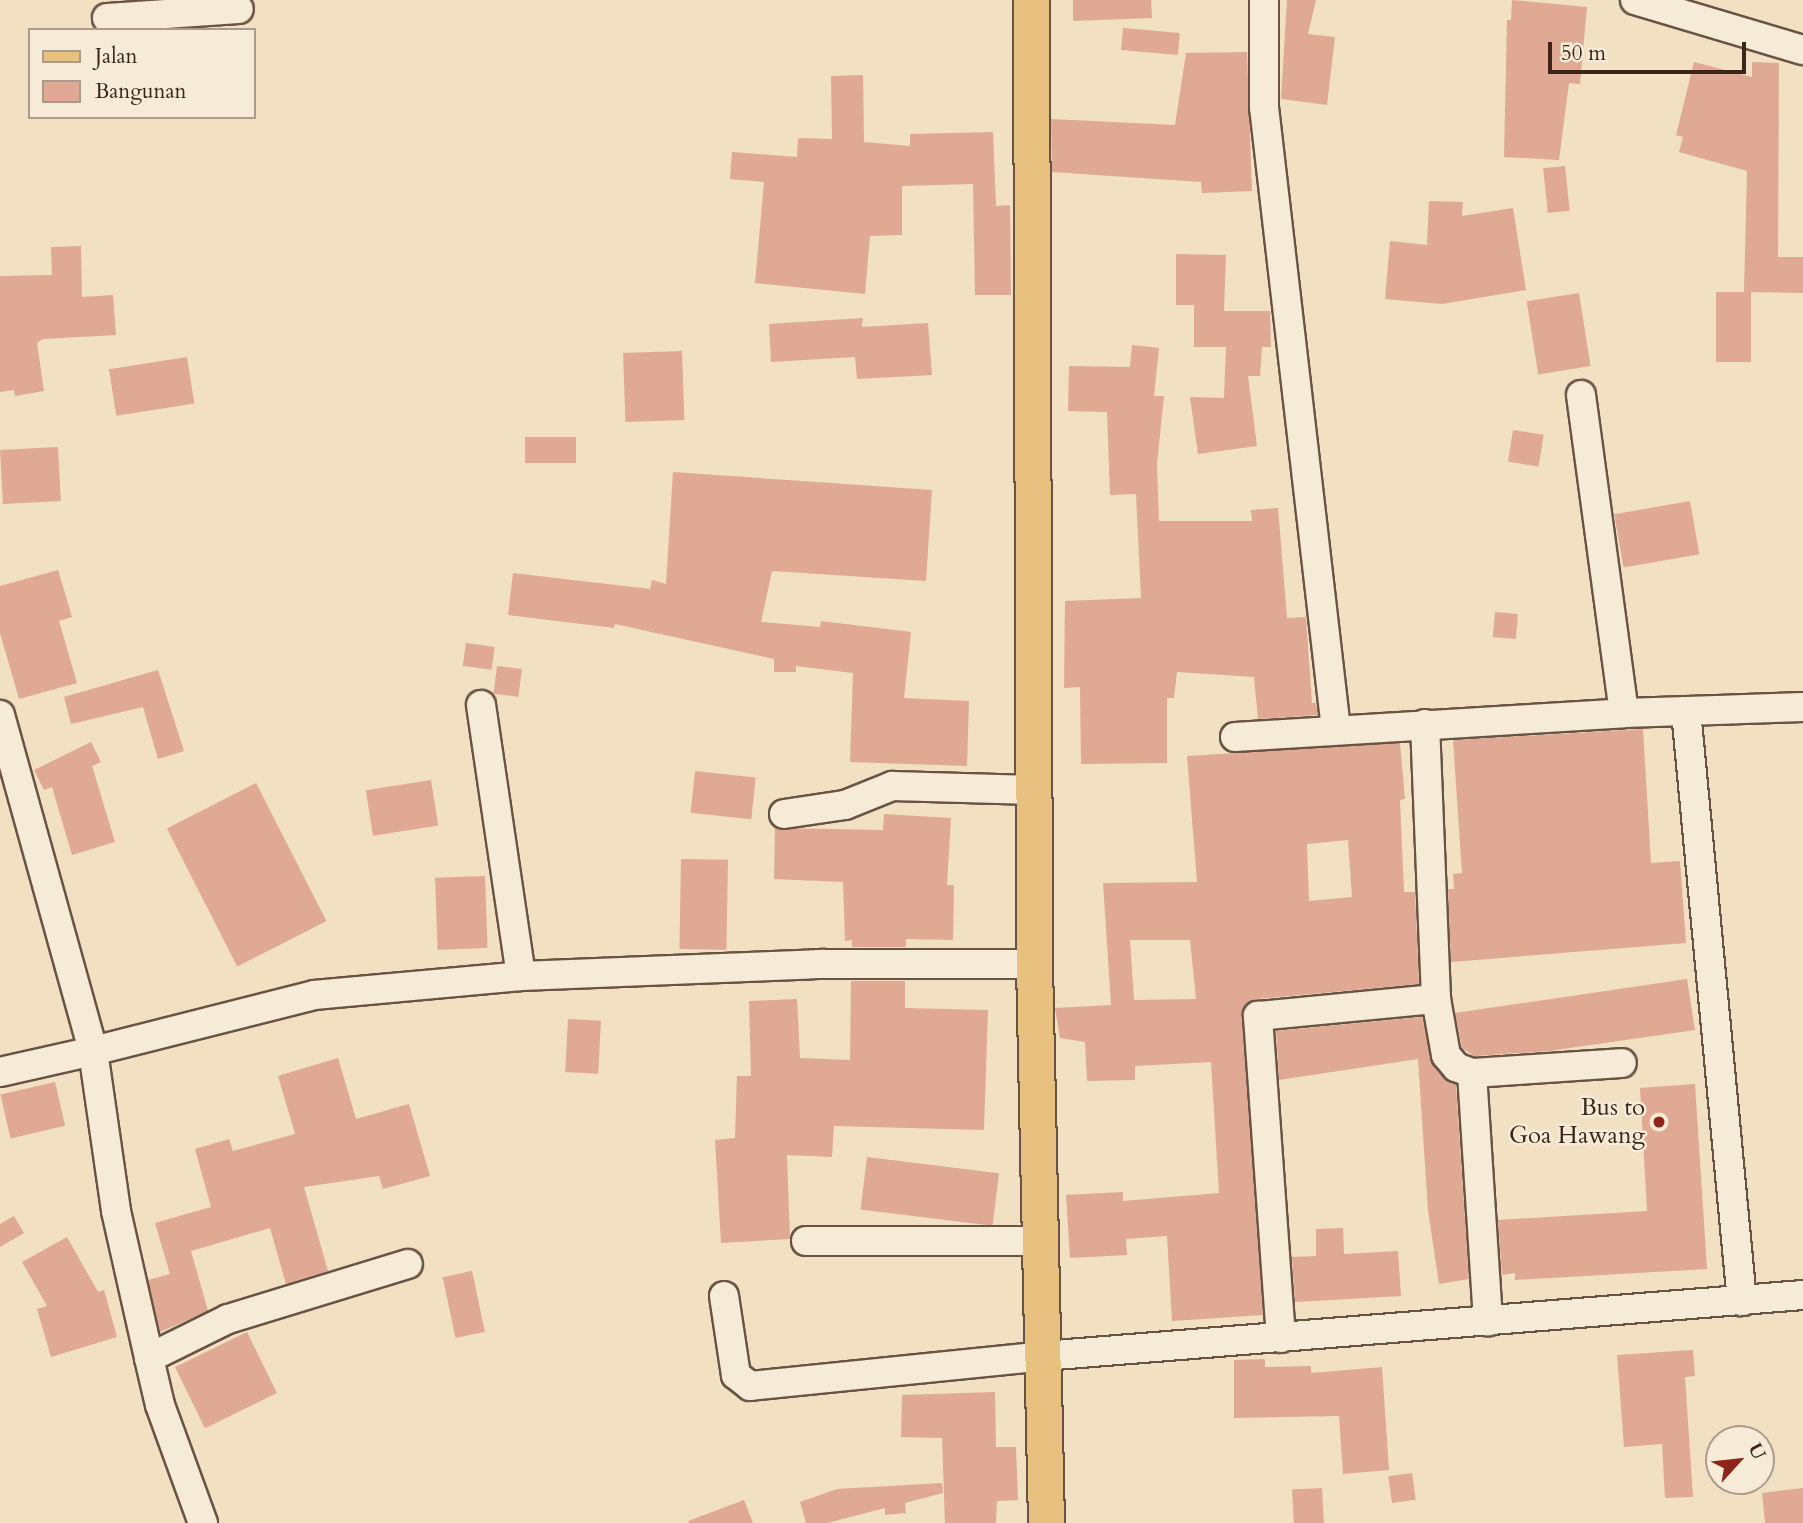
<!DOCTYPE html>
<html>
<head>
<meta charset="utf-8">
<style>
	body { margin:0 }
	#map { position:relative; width:1803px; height:1523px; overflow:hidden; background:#f1e0c1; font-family:Cardo,serif }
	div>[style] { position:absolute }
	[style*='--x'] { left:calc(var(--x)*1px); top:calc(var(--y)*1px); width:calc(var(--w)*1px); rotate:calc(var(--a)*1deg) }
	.building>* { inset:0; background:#dfa993; transform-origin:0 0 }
	.roads { filter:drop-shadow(2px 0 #695344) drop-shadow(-2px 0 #695344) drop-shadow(0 2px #695344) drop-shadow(0 -2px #695344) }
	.minor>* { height:28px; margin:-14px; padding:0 14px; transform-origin:14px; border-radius:14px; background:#f6ebd7 }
	.major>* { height:35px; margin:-17.5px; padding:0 17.5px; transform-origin:17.5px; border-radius:17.5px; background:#e8c080 }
	.dots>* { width:19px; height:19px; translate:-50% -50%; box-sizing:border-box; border:4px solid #f6ebd7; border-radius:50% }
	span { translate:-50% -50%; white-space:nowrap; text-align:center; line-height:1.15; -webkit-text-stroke:5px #f6ebd7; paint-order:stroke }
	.poi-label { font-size:24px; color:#3c241b }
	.right { translate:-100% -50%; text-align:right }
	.legend { position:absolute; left:28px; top:28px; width:228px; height:91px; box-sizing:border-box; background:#f6ebd7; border:2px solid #ac9b8c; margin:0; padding:9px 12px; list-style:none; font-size:21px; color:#3c241b }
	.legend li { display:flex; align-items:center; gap:14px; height:35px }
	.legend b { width:35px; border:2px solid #ac9b8c }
	.north { position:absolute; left:1705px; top:1425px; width:70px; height:70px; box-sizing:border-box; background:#f6ebd7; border:2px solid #ac9b8c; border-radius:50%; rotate:63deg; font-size:19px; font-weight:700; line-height:28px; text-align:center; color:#3c241b }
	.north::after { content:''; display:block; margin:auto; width:24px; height:32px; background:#8f2418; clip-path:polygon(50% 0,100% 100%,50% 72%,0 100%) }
	.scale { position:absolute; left:1548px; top:42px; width:198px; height:32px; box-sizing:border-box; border:4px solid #3c241b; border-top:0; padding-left:9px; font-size:21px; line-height:24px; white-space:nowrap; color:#3c241b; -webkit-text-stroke:5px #f6ebd7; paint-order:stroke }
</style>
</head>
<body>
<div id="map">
	<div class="building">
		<i style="clip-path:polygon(1073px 0,1151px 0,1152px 18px,1073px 21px)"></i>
		<i style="clip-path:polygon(1287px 0,1316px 0,1308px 34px,1335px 37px,1327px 105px,1281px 99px)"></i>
		<i style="clip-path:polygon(1512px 0,1587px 7px,1580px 84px,1569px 83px,1559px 160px,1504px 157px,1507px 20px,1511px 20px)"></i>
		<i style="left:1123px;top:28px;width:57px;height:22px;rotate:5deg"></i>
		<i style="clip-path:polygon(1247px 52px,1252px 191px,1202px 193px,1201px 182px,1052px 172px,1051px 119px,1175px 125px,1186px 53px)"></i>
		<i style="clip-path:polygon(1694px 62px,1752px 77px,1752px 62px,1779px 63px,1778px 257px,1803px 257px,1803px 293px,1744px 292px,1747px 171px,1679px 152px,1683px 137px,1676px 135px)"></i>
		<i style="clip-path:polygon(863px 75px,864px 142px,910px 146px,910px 134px,993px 132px,996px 206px,1010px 205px,1011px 295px,975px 295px,973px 184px,902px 186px,902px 235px,870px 236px,865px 294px,755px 283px,764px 182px,730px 179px,732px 152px,797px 157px,798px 138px,832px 139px,831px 76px)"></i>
		<i style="left:1565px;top:166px;width:45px;height:22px;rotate:84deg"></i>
		<i style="clip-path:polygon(1429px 201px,1463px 202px,1462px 216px,1513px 208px,1526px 290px,1442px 304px,1385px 299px,1390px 241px,1427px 245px)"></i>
		<i style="clip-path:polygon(81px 246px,82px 297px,113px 295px,116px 335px,43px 339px,37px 343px,44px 391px,15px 396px,14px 390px,0 392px,0 276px,52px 275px,51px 247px)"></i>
		<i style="clip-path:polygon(1176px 254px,1226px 255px,1224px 311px,1270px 311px,1271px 347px,1262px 347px,1260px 376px,1248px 376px,1257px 446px,1198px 454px,1190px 397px,1224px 398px,1226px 347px,1194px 347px,1194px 305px,1176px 305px)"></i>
		<i style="left:1716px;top:292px;width:35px;height:70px"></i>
		<i style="left:1579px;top:293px;width:74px;height:53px;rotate:81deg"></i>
		<i style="clip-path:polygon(863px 318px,862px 327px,928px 323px,932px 375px,857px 379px,855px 357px,771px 362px,769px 324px)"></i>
		<i style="clip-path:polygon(1132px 345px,1159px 348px,1154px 396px,1164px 396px,1157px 464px,1159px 521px,1252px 521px,1251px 510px,1278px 508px,1287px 618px,1306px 617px,1312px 703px,1316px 703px,1318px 715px,1258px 719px,1254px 677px,1177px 672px,1174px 698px,1167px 698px,1167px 763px,1081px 764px,1080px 687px,1064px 688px,1065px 601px,1141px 598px,1136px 494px,1110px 495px,1107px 412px,1068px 411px,1069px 366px,1130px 367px)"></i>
		<i style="left:682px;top:351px;width:69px;height:59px;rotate:88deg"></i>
		<i style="left:187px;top:357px;width:47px;height:79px;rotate:81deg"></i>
		<i style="left:1513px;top:430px;width:31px;height:32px;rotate:9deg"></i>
		<i style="left:525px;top:437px;width:51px;height:26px"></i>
		<i style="left:58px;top:447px;width:54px;height:58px;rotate:87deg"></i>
		<i style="clip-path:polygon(673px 472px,932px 490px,926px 581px,772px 571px,761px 622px,820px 627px,821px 621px,911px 632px,904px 698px,969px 701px,967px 766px,850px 762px,853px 673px,796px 666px,796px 672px,774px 672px,774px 659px,615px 624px,614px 628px,508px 615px,513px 573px,650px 589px,652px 580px,666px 584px)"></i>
		<i style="left:1690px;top:501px;width:54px;height:77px;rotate:80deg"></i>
		<i style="clip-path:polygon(58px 570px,72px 617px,59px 621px,77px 683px,19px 699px,0 633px,0 586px)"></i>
		<i style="left:1495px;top:612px;width:23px;height:25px;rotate:5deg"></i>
		<i style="left:466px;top:643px;width:29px;height:23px;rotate:8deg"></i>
		<i style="left:497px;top:666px;width:25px;height:28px;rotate:7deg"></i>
		<i style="clip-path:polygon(158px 670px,184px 751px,158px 759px,143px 707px,71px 724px,64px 697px)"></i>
		<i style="clip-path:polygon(1643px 729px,1651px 863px,1680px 861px,1686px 943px,1451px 962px,1448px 889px,1454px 889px,1453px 874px,1462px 873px,1453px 740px)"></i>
		<i style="clip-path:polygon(91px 742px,101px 762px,92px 766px,115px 842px,72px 855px,52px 787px,44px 790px,34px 770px)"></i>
		<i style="clip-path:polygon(evenodd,1400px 743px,1405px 799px,1400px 800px,1404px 892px,1415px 892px,1419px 984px,1256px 999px,1243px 1008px,1263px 1315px,1172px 1321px,1167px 1236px,1126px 1239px,1127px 1255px,1070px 1258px,1066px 1195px,1123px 1192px,1123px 1201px,1219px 1193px,1211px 1062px,1135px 1066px,1135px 1080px,1087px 1081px,1085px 1042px,1060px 1038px,1055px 1008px,1111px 1005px,1103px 883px,1197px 882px,1187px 756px,1400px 743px,1348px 840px,1352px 897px,1309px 901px,1307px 844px,1348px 840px,1400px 743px,1130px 940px,1190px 940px,1196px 999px,1134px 1000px,1130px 940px)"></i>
		<i style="left:695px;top:771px;width:61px;height:42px;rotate:6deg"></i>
		<i style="left:431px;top:780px;width:46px;height:66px;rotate:81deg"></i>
		<i style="left:256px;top:783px;width:155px;height:100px;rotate:63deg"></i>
		<i style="clip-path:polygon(884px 814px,951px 818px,947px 885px,954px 885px,953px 940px,906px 939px,906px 947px,852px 947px,852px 940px,845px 941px,843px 882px,774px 879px,775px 828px,883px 830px)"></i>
		<i style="left:681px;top:859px;width:47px;height:90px;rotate:1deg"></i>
		<i style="left:485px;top:876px;width:72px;height:50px;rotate:88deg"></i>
		<i style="clip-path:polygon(1687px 979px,1695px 1030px,1549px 1051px,1474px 1056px,1462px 1048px,1455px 1013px)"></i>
		<i style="clip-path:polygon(851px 981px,905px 981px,905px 1008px,988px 1010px,984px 1130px,834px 1126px,832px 1157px,787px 1155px,790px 1239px,721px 1243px,715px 1140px,735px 1138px,737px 1076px,751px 1076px,749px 1001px,797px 999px,800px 1058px,850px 1060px)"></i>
		<i style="clip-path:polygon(1422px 1017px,1433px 1065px,1456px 1085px,1469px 1279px,1439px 1284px,1428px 1210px,1418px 1059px,1279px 1080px,1276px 1031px)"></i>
		<i style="left:568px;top:1019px;width:33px;height:53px;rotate:3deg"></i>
		<i style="clip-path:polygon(338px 1058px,356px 1119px,409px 1104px,430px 1176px,383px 1189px,379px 1176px,304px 1187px,328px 1271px,286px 1284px,270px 1228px,191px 1251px,208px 1311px,160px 1332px,148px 1280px,170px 1274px,155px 1223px,211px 1207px,195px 1149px,229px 1139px,233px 1151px,295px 1134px,278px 1076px)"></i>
		<i style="left:55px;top:1082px;width:45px;height:56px;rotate:77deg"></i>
		<i style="clip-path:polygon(1695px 1084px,1707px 1269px,1515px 1280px,1515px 1273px,1502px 1275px,1498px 1220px,1647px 1211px,1640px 1088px)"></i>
		<i style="left:867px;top:1157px;width:133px;height:53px;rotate:7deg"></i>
		<i style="clip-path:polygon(14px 1216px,24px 1233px,0 1247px,0 1224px)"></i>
		<i style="clip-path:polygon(1343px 1228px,1344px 1254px,1398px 1251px,1401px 1296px,1295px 1302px,1292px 1257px,1316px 1256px,1316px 1229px)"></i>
		<i style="clip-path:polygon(67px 1237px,98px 1292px,104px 1290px,117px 1337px,51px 1357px,37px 1309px,47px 1306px,22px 1262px)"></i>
		<i style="left:472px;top:1271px;width:62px;height:30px;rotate:78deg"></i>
		<i style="left:247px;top:1332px;width:68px;height:80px;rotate:64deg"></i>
		<i style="clip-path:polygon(1693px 1350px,1695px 1376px,1685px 1377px,1693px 1497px,1665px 1498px,1662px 1444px,1624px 1447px,1617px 1355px)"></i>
		<i style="clip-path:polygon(1265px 1359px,1265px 1367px,1311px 1366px,1311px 1373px,1382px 1367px,1389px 1470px,1343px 1474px,1339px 1416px,1234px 1418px,1234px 1360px)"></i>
		<i style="clip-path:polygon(995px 1392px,996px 1447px,1016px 1447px,1018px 1500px,997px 1501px,996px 1523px,945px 1523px,942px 1438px,901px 1437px,902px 1395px)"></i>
		<i style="left:1412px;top:1473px;width:27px;height:24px;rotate:82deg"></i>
		<i style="clip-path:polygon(942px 1483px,943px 1493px,905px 1503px,906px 1513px,885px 1515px,885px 1508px,827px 1523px,806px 1523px,800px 1502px,837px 1489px)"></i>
		<i style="left:1322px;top:1488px;width:35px;height:30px;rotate:87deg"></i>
		<i style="clip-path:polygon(1803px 1488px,1803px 1523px,1765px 1523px,1762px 1493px)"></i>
		<i style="clip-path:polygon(744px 1500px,753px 1523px,689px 1523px,688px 1521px)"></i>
	</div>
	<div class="roads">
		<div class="minor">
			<i style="--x:1264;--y:0;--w:107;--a:90"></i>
			<i style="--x:1264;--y:107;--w:626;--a:83.4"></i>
			<i style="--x:1635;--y:0;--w:175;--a:16.6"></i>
			<i style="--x:107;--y:18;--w:132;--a:-3.9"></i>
			<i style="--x:1581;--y:395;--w:321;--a:82.3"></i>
			<i style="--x:481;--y:705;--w:274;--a:81.6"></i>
			<i style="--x:1686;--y:711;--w:593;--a:84.58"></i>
			<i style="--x:0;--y:715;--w:349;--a:74.5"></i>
			<i style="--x:93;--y:1051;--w:228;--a:-14.2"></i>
			<i style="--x:314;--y:995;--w:208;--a:-5.2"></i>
			<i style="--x:521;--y:976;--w:303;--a:-2.3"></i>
			<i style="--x:824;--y:964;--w:210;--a:0"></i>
			<i style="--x:1425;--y:724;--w:275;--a:87.7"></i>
			<i style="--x:1436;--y:999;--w:57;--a:79.9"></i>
			<i style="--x:1446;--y:1055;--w:16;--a:50"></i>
			<i style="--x:1456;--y:1067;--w:17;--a:21"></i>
			<i style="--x:1472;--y:1073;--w:150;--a:-3.8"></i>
			<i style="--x:1235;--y:737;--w:390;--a:-3.5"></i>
			<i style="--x:1624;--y:713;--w:179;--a:-1.9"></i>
			<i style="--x:784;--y:814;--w:62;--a:-8.4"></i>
			<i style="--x:845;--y:805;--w:51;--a:-22"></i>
			<i style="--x:892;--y:786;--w:142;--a:1.6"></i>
			<i style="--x:0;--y:1072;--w:95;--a:-12.7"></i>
			<i style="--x:93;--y:1051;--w:162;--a:81.8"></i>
			<i style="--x:116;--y:1211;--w:151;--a:77.3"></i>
			<i style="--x:149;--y:1358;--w:48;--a:76.8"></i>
			<i style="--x:160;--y:1405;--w:126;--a:70"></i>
			<i style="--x:1472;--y:1073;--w:249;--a:86.3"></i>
			<i style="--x:806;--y:1241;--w:234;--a:0"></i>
			<i style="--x:724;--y:1296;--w:80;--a:81.4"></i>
			<i style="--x:736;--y:1375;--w:18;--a:38"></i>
			<i style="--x:750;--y:1386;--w:295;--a:-5.8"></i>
			<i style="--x:1043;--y:1356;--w:762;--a:-4.59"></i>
			<i style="--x:1281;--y:1338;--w:323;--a:-94.1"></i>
			<i style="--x:1258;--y:1016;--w:179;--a:-5.5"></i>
			<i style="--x:149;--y:1358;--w:88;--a:-26.3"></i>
			<i style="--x:228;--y:1319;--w:188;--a:-17"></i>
		</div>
		<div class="major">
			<i style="--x:1031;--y:0;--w:964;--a:89.82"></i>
			<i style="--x:1034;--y:964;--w:559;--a:88.77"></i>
		</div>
	</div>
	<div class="dots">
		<i style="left:1659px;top:1122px;background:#8f2418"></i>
	</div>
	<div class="poi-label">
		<span class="right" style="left:1645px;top:1122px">Bus to<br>Goa Hawang</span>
	</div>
	<ul class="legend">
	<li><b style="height:9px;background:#e8c080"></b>Jalan</li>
	<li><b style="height:19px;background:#dfa993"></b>Bangunan</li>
	</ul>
	<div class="north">U</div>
	<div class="scale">50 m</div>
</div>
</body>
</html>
